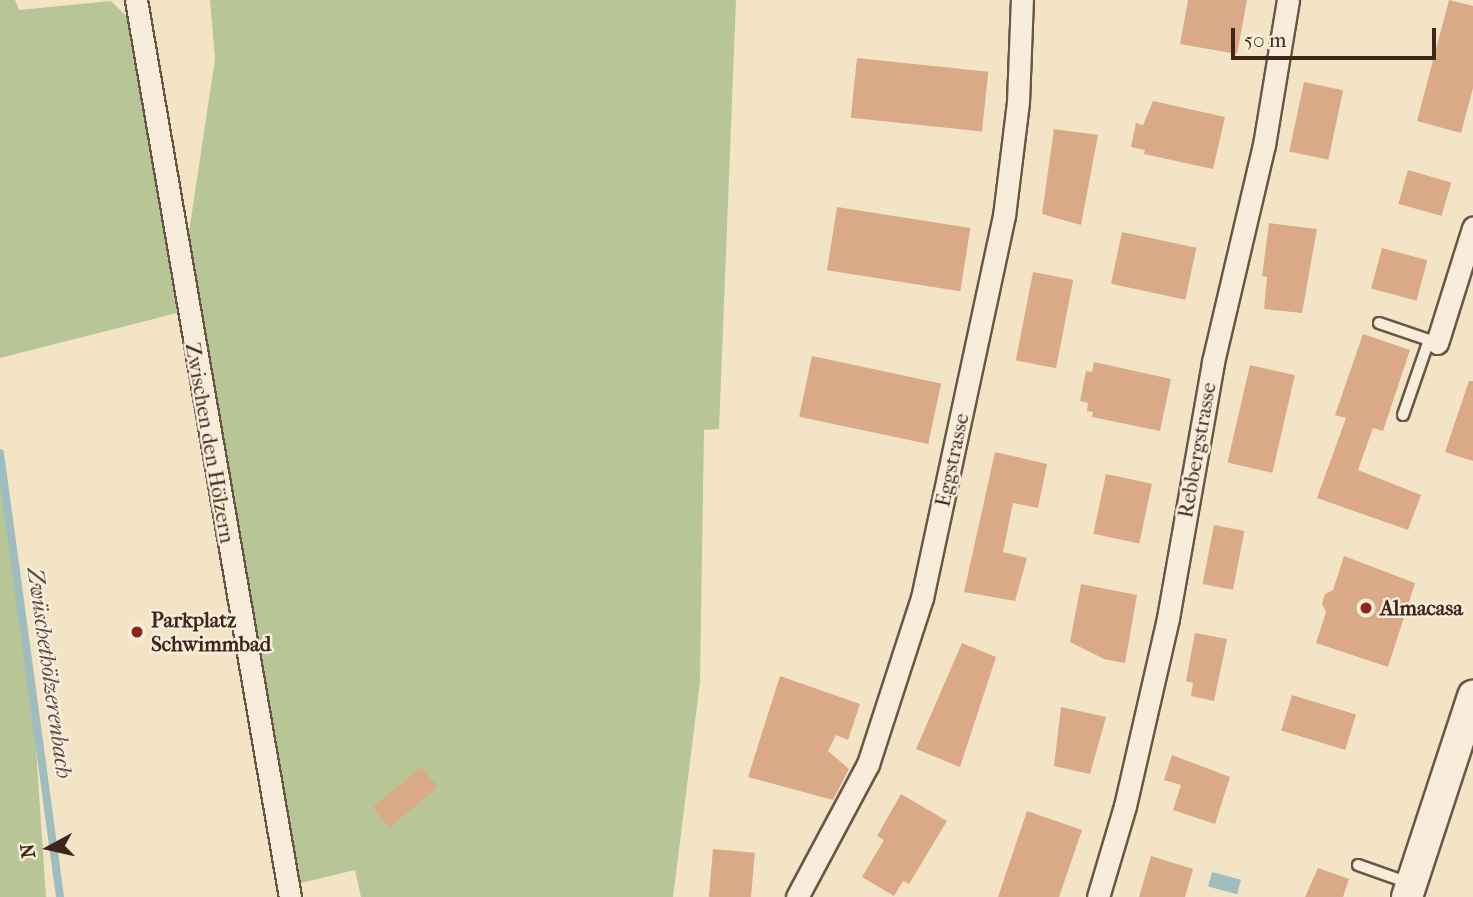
<!DOCTYPE html>
<html>
<head>
<meta charset="utf-8">
<style>
	body { margin:0 }
	#map { position:relative; width:1473px; height:897px; overflow:hidden; background:#f3e4c6; font-family:"IM FELL French Canon",serif }
	div>[style] { position:absolute }
	[style*='--x'] { left:calc(var(--x)*1px); top:calc(var(--y)*1px); width:calc(var(--w)*1px); rotate:calc(var(--a)*1deg) }
	.green>* { inset:0; background:#b8c597 }
	.water>* { inset:0; background:#9fbcbe; transform-origin:0 0 }
	.stream>* { height:8px; margin:-4px; padding:0 4px; transform-origin:4px; border-radius:4px; background:#9fbcbe }
	.building>* { inset:0; background:#daaa88; transform-origin:0 0 }
	.roads { filter:drop-shadow(2px 0 #6b5645) drop-shadow(-2px 0 #6b5645) drop-shadow(0 2px #6b5645) drop-shadow(0 -2px #6b5645) }
	.lane>* { height:10px; margin:-5px; padding:0 5px; transform-origin:5px; border-radius:5px; background:#f7edda }
	.street>* { height:21px; margin:-10.5px; padding:0 10.5px; transform-origin:10.5px; border-radius:10.5px; background:#f7edda }
	.secondary>* { height:30px; margin:-15px; padding:0 15px; transform-origin:15px; border-radius:15px; background:#f7edda }
	.dots>* { width:19px; height:19px; translate:-50% -50%; box-sizing:border-box; border:4px solid #f7edda; border-radius:50% }
	span { translate:-50% -50%; white-space:nowrap; text-align:center; line-height:1.15; -webkit-text-stroke:5px #f7edda; paint-order:stroke }
	.street-label { font-size:21px; color:#3e271a }
	.poi-label { font-size:21px; color:#3e271a; font-weight:700 }
	.left { translate:0 -50%; text-align:left }
	.water-label { font-size:23px; color:#564c43; font-style:italic }
	.north { position:absolute; left:14px; top:813px; width:70px; height:70px; -webkit-text-stroke:5px #f7edda; paint-order:stroke; rotate:262deg; font-size:19px; font-weight:700; line-height:28px; text-align:center; color:#3e271a }
	.north::after { content:''; display:block; margin:auto; width:24px; height:32px; background:#3e271a; clip-path:polygon(50% 0,100% 100%,50% 72%,0 100%) }
	.scale { position:absolute; left:1231px; top:28px; width:205px; height:32px; box-sizing:border-box; border:4px solid #3e271a; border-top:0; padding-left:9px; font-size:21px; line-height:24px; white-space:nowrap; color:#3e271a; -webkit-text-stroke:5px #f7edda; paint-order:stroke }
</style>
</head>
<body>
<div id="map">
	<div class="green">
		<i style="clip-path:polygon(0 0,15px 0,19px 10px,111px 1px,128px 18px,177px 313px,0 358px)"></i>
		<i style="clip-path:polygon(210px 0,736px 0,719px 429px,704px 430px,700px 682px,673px 897px,361px 897px,355px 870px,297px 884px,184px 233px,189px 232px,215px 59px)"></i>
		<i style="clip-path:polygon(0 469px,35px 734px,46px 897px,0 897px)"></i>
	</div>
	<div class="water">
		<i style="left:1212px;top:872px;width:30px;height:15px;rotate:15deg"></i>
	</div>
	<div class="stream">
		<i style="--x:0;--y:453;--w:448;--a:82.3"></i>
	</div>
	<div class="building">
		<i style="clip-path:polygon(1188px 0,1247px 0,1237px 54px,1180px 44px)"></i>
		<i style="clip-path:polygon(1449px 0,1473px 6px,1473px 88px,1461px 133px,1417px 121px)"></i>
		<i style="left:857px;top:58px;width:132px;height:60px;rotate:6deg"></i>
		<i style="left:1304px;top:82px;width:40px;height:71px;rotate:12deg"></i>
		<i style="clip-path:polygon(1153px 101px,1225px 117px,1213px 169px,1144px 154px,1145px 150px,1131px 147px,1136px 123px,1143px 125px)"></i>
		<i style="clip-path:polygon(1054px 129px,1098px 135px,1081px 225px,1042px 214px)"></i>
		<i style="left:1408px;top:170px;width:45px;height:35px;rotate:16deg"></i>
		<i style="left:837px;top:207px;width:135px;height:64px;rotate:9deg"></i>
		<i style="clip-path:polygon(1269px 223px,1317px 229px,1302px 313px,1264px 309px,1267px 277px,1262px 276px)"></i>
		<i style="left:1122px;top:232px;width:76px;height:53px;rotate:12deg"></i>
		<i style="left:1382px;top:248px;width:47px;height:42px;rotate:15deg"></i>
		<i style="left:1033px;top:272px;width:41px;height:90px;rotate:11deg"></i>
		<i style="clip-path:polygon(1363px 334px,1410px 350px,1383px 431px,1373px 428px,1358px 470px,1421px 495px,1408px 530px,1317px 498px,1346px 418px,1335px 415px)"></i>
		<i style="left:812px;top:356px;width:132px;height:62px;rotate:12deg"></i>
		<i style="clip-path:polygon(1094px 362px,1171px 379px,1160px 431px,1092px 417px,1093px 412px,1087px 411px,1088px 403px,1080px 401px,1086px 371px,1092px 372px)"></i>
		<i style="left:1250px;top:365px;width:46px;height:100px;rotate:13deg"></i>
		<i style="clip-path:polygon(1469px 381px,1473px 381px,1473px 461px,1445px 452px)"></i>
		<i style="clip-path:polygon(995px 452px,1047px 464px,1038px 508px,1013px 503px,1003px 552px,1027px 558px,1015px 601px,964px 592px)"></i>
		<i style="left:1106px;top:474px;width:47px;height:61px;rotate:12deg"></i>
		<i style="left:1214px;top:525px;width:31px;height:60px;rotate:11deg"></i>
		<i style="clip-path:polygon(1344px 556px,1415px 583px,1388px 667px,1316px 643px,1326px 612px,1322px 604px,1325px 594px,1333px 590px)"></i>
		<i style="clip-path:polygon(1081px 584px,1137px 595px,1125px 663px,1104px 659px,1070px 642px)"></i>
		<i style="clip-path:polygon(1195px 633px,1227px 639px,1214px 701px,1191px 696px,1193px 683px,1186px 681px)"></i>
		<i style="clip-path:polygon(962px 643px,996px 657px,960px 767px,916px 749px)"></i>
		<i style="clip-path:polygon(780px 676px,860px 704px,848px 740px,836px 735px,828px 751px,849px 769px,833px 800px,748px 777px)"></i>
		<i style="left:1292px;top:695px;width:67px;height:37px;rotate:17deg"></i>
		<i style="clip-path:polygon(1061px 707px,1106px 717px,1090px 774px,1054px 766px)"></i>
		<i style="clip-path:polygon(1172px 755px,1230px 777px,1215px 824px,1173px 810px,1181px 785px,1164px 780px)"></i>
		<i style="left:421px;top:767px;width:26px;height:63px;rotate:50deg"></i>
		<i style="clip-path:polygon(901px 794px,947px 821px,909px 884px,903px 881px,894px 896px,862px 877px,884px 840px,877px 836px)"></i>
		<i style="clip-path:polygon(1027px 811px,1082px 830px,1059px 897px,998px 897px)"></i>
		<i style="left:713px;top:849px;width:42px;height:48px;rotate:5deg"></i>
		<i style="clip-path:polygon(1151px 856px,1193px 869px,1185px 897px,1139px 897px)"></i>
		<i style="clip-path:polygon(1318px 868px,1349px 879px,1343px 897px,1305px 897px)"></i>
	</div>
	<div class="roads">
		<div class="lane">
			<i style="--x:1379;--y:323;--w:59;--a:18.7"></i>
			<i style="--x:1403;--y:415;--w:79;--a:-70.9"></i>
			<i style="--x:1358;--y:865;--w:54;--a:19.4"></i>
		</div>
		<div class="street">
			<i style="--x:136;--y:0;--w:910;--a:80.26"></i>
			<i style="--x:1437;--y:343;--w:121;--a:-72.6"></i>
			<i style="--x:797;--y:897;--w:151;--a:-61.9"></i>
			<i style="--x:868;--y:764;--w:175;--a:-72"></i>
			<i style="--x:922;--y:598;--w:391;--a:-77.9"></i>
			<i style="--x:1004;--y:216;--w:115;--a:-83"></i>
			<i style="--x:1018;--y:102;--w:102;--a:-87.8"></i>
			<i style="--x:1098;--y:897;--w:95;--a:-73.5"></i>
			<i style="--x:1125;--y:806;--w:193;--a:-77.1"></i>
			<i style="--x:1168;--y:618;--w:260;--a:-80"></i>
			<i style="--x:1213;--y:362;--w:223;--a:-76.8"></i>
			<i style="--x:1264;--y:145;--w:147;--a:-80.6"></i>
		</div>
		<div class="secondary">
			<i style="--x:1407;--y:897;--w:212;--a:-71.8"></i>
		</div>
	</div>
	<div class="dots">
		<i style="left:1366px;top:608px;background:#8f2418"></i>
		<i style="left:137px;top:632px;background:#8f2418"></i>
	</div>
	<div class="street-label">
		<span style="left:210px;top:443px;rotate:80deg">Zwischen den Hölzern</span>
		<span style="left:1197px;top:450px;rotate:-80deg">Rebbergstrasse</span>
		<span style="left:952px;top:460px;rotate:-78deg">Eggstrasse</span>
	</div>
	<div class="poi-label">
		<span class="left" style="left:1380px;top:608px">Almacasa</span>
		<span class="left" style="left:151px;top:632px">Parkplatz<br>Schwimmbad</span>
	</div>
	<div class="water-label">
		<span style="left:49px;top:673px;rotate:82deg">Zwüschethölzerenbach</span>
	</div>
	<div class="north">N</div>
	<div class="scale">50 m</div>
</div>
</body>
</html>
